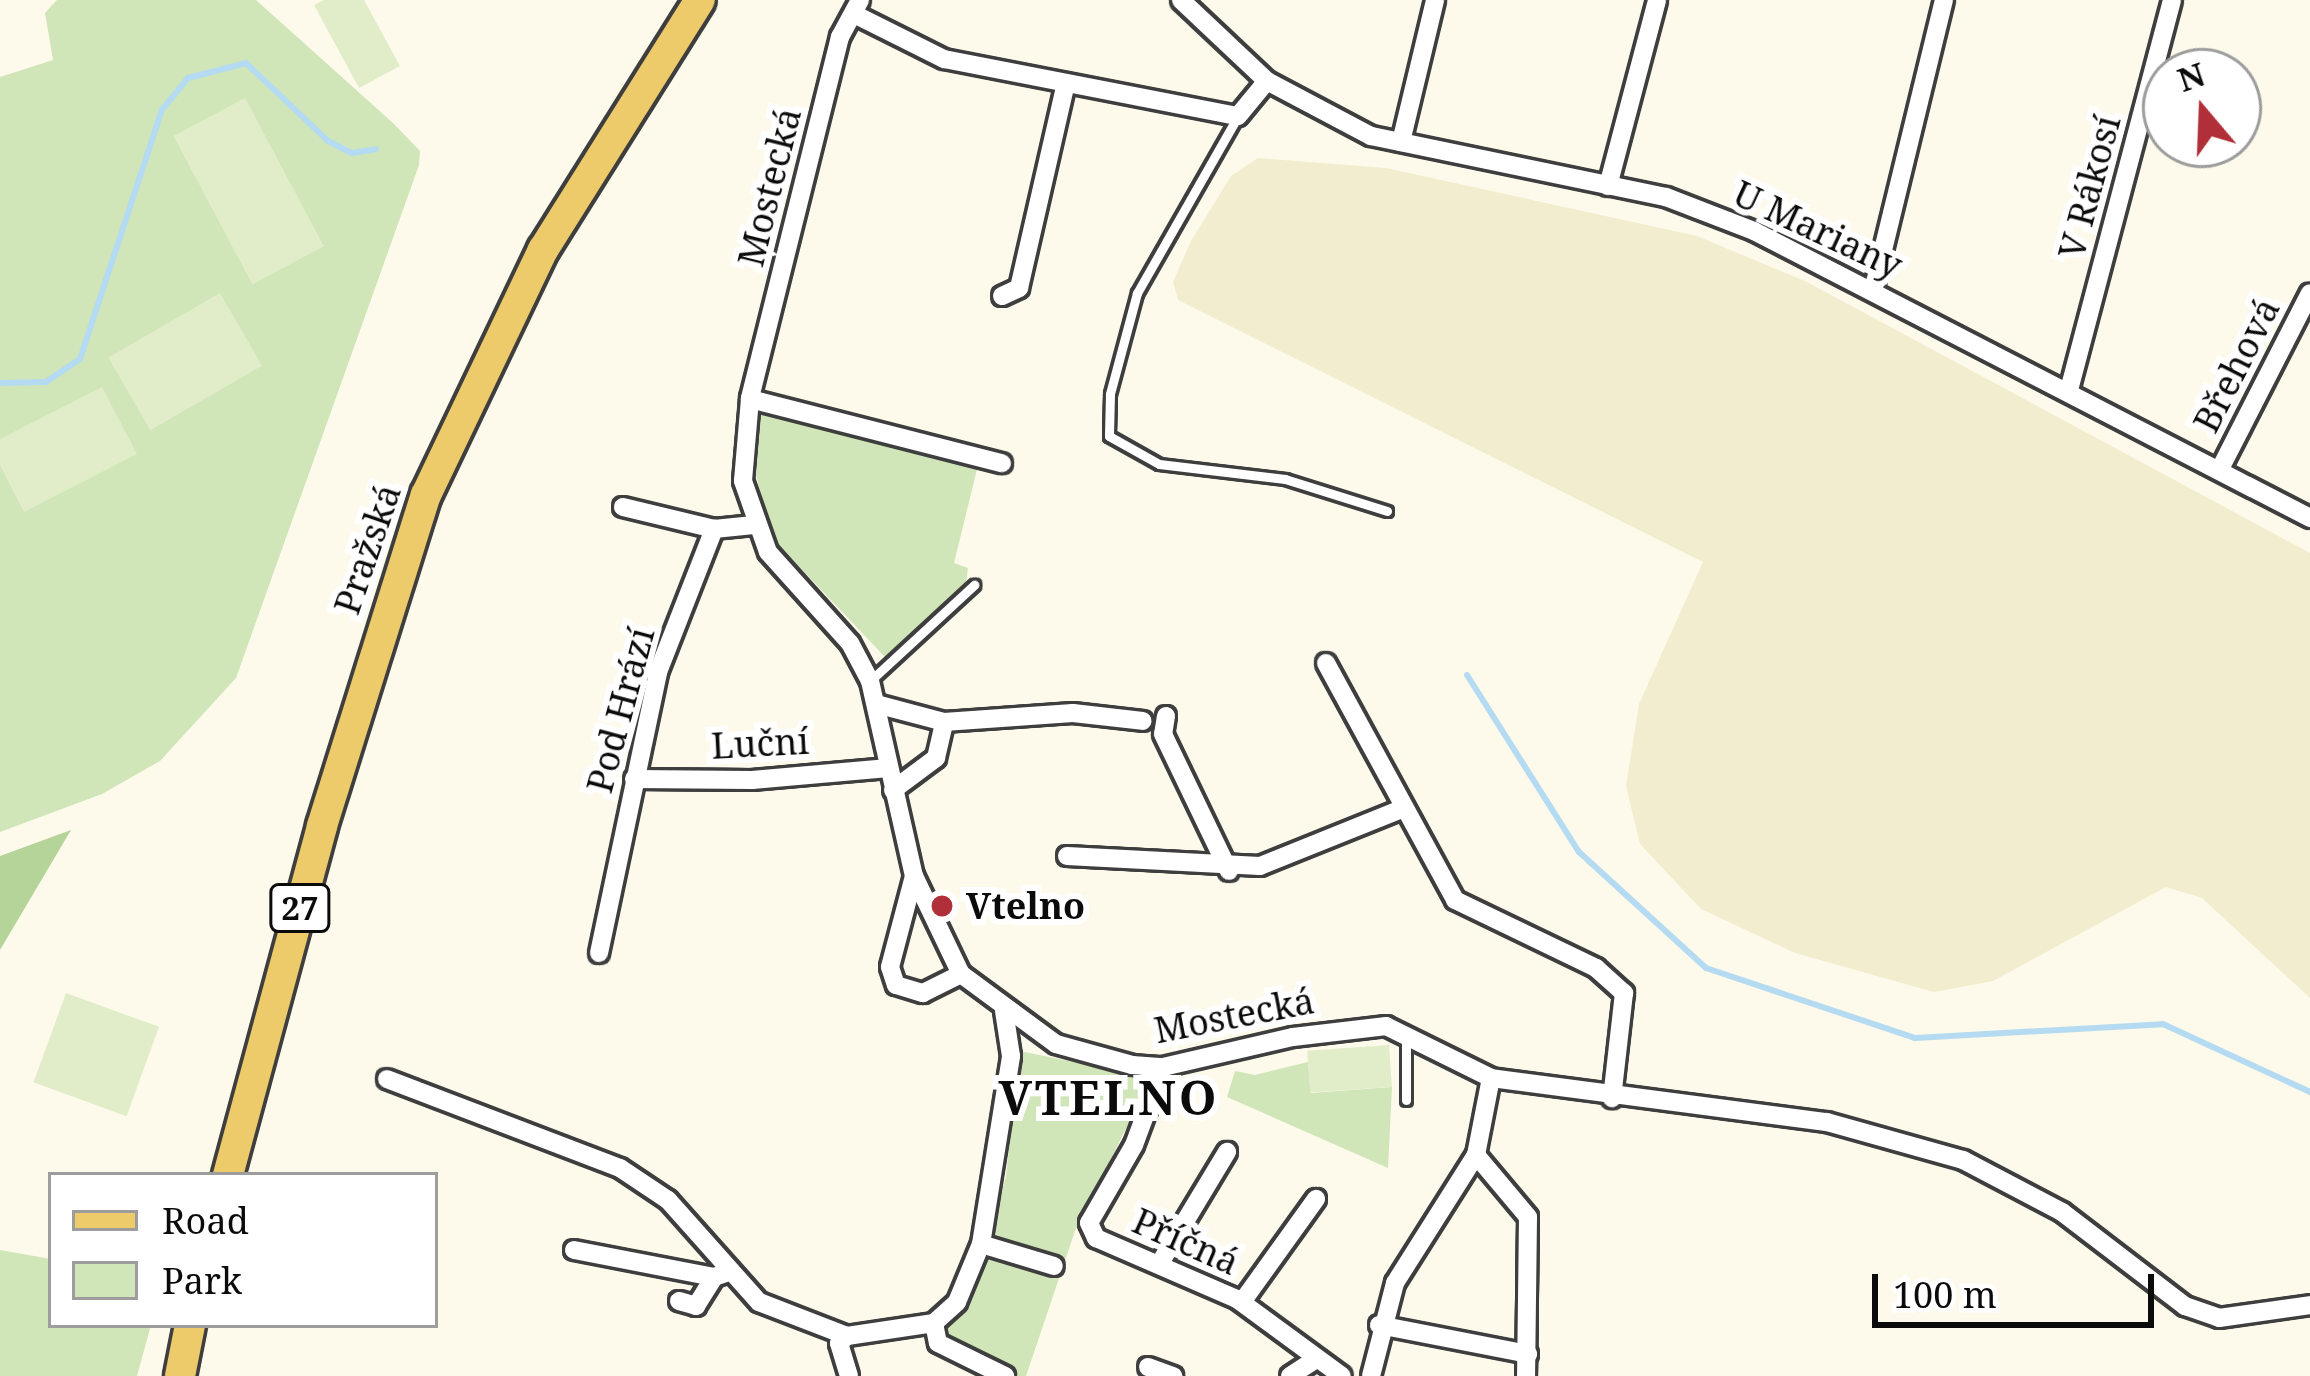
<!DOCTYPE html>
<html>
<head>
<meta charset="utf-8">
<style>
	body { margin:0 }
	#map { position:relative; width:2310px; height:1376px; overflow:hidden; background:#fdfaeb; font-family:"Noto Serif",serif }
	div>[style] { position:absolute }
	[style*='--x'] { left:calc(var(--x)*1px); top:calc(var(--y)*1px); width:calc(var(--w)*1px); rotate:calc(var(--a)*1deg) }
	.farmland>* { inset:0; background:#f1edce }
	.green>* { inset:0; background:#d0e5b8 }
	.forest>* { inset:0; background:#b5d499 }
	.pitch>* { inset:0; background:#e1edc9; transform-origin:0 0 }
	.stream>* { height:6px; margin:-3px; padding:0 3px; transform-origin:3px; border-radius:3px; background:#b4dbf1 }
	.roads { filter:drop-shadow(3px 0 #3e3e3e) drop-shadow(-3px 0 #3e3e3e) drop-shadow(0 3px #3e3e3e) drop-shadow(0 -3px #3e3e3e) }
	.service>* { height:9px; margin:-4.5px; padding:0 4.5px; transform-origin:4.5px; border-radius:4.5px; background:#fff }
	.minor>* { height:18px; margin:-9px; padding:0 9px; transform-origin:9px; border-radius:9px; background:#fff }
	.primary>* { height:30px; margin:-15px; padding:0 15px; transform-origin:15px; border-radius:15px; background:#edcb6b }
	.dots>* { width:33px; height:33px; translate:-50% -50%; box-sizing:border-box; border:6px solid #fff; border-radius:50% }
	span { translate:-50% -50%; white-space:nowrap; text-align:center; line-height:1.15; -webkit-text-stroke:12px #fff; paint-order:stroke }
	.shield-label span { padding:3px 9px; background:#fff; border:3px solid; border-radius:9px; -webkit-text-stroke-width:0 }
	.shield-label { font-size:33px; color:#0b0b0b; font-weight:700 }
	.street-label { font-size:36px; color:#0b0b0b }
	.poi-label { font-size:36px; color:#0b0b0b; font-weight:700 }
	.left { translate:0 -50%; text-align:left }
	.district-label { font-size:48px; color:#0b0b0b; font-weight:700; letter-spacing:3px }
	.legend { position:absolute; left:48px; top:1172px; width:390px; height:156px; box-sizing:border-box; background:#fff; border:3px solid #9d9d9d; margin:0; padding:15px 21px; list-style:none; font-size:36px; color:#0b0b0b }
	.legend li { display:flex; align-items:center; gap:24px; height:60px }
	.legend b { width:60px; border:3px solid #9d9d9d }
	.north { position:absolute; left:2142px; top:48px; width:120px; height:120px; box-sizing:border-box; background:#fff; border:3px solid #9d9d9d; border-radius:50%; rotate:341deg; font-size:33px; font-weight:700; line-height:48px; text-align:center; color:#0b0b0b }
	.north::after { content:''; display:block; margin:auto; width:42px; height:54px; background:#b02f38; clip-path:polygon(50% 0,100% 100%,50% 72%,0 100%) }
	.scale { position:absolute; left:1872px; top:1274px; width:282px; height:54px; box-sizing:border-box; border:6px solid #0b0b0b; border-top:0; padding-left:15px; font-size:36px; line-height:42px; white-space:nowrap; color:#0b0b0b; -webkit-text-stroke:9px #fff; paint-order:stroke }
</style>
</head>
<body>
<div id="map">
	<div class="farmland">
		<i style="clip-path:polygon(1258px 158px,1386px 168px,1697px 236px,1807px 282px,2310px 553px,2310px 998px,2202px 898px,2166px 887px,1993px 981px,1934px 992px,1795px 953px,1701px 909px,1640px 844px,1626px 786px,1639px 704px,1703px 562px,1178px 300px,1173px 282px,1191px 241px,1231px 176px)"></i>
	</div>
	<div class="green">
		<i style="clip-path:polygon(57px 0,256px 0,393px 123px,420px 151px,419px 165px,236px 678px,160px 761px,102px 794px,0 832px,0 77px,53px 60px,45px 13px)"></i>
		<i style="clip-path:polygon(755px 408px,979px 461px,954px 563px,968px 568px,966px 583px,905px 647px,885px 657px,772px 538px,754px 467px)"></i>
		<i style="clip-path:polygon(1020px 1051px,1151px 1078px,1075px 1231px,1026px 1376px,1005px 1376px,938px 1343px,985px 1257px,1006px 1176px)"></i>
		<i style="clip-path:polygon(1308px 1062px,1311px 1093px,1392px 1087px,1388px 1168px,1227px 1097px,1235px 1071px,1255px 1075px)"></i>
		<i style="clip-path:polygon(0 1250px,51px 1259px,51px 1325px,151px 1325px,137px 1376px,0 1376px)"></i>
	</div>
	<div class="forest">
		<i style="clip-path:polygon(71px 830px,0 950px,0 856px)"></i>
	</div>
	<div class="pitch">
		<i style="clip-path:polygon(324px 0,364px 0,400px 66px,359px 88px,314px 5px)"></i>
		<i style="left:245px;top:98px;width:168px;height:81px;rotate:62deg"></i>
		<i style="left:220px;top:293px;width:84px;height:129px;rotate:60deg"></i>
		<i style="clip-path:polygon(102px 387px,137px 454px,24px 512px,0 465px,0 439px)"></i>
		<i style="left:66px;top:993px;width:99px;height:95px;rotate:20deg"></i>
		<i style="left:1389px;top:1045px;width:42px;height:82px;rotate:86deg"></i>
	</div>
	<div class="stream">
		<i style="--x:0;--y:383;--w:46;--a:-1.2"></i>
		<i style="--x:46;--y:382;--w:41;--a:-34.1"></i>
		<i style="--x:80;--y:359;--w:262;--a:-71.8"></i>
		<i style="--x:162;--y:110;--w:41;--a:-50.9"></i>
		<i style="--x:188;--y:78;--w:60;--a:-14.5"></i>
		<i style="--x:246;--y:63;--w:113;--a:43.6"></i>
		<i style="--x:328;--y:141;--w:27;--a:27"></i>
		<i style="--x:352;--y:153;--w:24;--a:-9"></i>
		<i style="--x:1467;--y:675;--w:209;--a:57.7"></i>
		<i style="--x:1579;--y:852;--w:172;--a:42.4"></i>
		<i style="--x:1706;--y:968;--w:220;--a:18.5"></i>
		<i style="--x:1915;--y:1038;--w:248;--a:-3.2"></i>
		<i style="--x:2163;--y:1024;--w:162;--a:24.8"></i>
	</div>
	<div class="roads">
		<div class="service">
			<i style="--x:1238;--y:116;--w:204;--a:119.7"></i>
			<i style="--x:1137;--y:293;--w:105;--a:105"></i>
			<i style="--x:1110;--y:394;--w:42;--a:91.4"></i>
			<i style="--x:1109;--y:436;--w:57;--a:29.2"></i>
			<i style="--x:1159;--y:464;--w:127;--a:6.8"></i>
			<i style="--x:1285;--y:479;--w:107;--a:17.4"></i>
			<i style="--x:870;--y:681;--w:142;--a:-42.7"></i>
			<i style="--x:1406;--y:1038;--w:62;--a:90"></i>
		</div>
		<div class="minor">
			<i style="--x:860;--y:0;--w:42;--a:118.4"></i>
			<i style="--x:840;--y:37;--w:373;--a:104"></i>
			<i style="--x:750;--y:399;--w:82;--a:94.9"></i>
			<i style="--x:743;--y:481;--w:75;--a:70.6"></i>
			<i style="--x:768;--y:552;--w:122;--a:48"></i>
			<i style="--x:850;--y:643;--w:43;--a:62.2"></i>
			<i style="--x:870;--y:681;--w:200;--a:77.3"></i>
			<i style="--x:914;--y:876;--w:109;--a:64.4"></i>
			<i style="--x:961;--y:974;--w:118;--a:36.4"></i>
			<i style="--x:1056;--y:1044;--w:79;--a:15.4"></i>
			<i style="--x:1132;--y:1065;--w:31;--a:4"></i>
			<i style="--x:1163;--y:1067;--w:133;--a:-13"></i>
			<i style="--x:1293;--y:1037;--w:94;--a:-6.7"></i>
			<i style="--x:1386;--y:1026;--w:117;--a:26.3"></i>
			<i style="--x:1491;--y:1078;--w:339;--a:7.5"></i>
			<i style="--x:1827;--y:1122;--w:141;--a:15.6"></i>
			<i style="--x:1963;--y:1160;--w:112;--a:27.7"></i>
			<i style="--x:2062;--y:1212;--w:155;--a:37.4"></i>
			<i style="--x:2185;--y:1306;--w:36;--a:19"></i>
			<i style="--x:2219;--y:1318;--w:92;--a:-8.1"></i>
			<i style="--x:1181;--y:0;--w:118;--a:43.3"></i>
			<i style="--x:854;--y:14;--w:101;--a:26.6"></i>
			<i style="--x:944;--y:59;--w:299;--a:11"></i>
			<i style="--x:1238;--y:116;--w:45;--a:-50.4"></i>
			<i style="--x:1267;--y:81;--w:118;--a:27.9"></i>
			<i style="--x:1371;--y:136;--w:301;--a:11.7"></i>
			<i style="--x:1666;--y:197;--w:94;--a:21.1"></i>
			<i style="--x:1754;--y:231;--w:626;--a:27.3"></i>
			<i style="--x:1401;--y:142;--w:146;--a:-76.5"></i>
			<i style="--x:1608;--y:186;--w:192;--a:-75.2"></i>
			<i style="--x:1873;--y:291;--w:300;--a:-76.3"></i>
			<i style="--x:1002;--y:296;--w:19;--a:-25"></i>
			<i style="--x:1019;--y:288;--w:210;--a:-77.1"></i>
			<i style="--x:2069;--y:390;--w:403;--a:-75.2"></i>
			<i style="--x:750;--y:399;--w:260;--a:14.3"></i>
			<i style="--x:2221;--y:467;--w:195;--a:-62.9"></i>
			<i style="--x:623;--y:507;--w:94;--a:13.6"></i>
			<i style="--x:714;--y:529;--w:40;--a:-5.7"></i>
			<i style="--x:1326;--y:663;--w:270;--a:61.4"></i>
			<i style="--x:1455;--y:900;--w:157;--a:25.7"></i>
			<i style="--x:1596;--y:968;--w:38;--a:42"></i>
			<i style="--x:1624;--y:993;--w:106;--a:96.5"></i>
			<i style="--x:876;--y:704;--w:70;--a:14.8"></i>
			<i style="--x:944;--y:722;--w:129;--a:-4"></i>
			<i style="--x:1073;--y:713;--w:70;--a:6.5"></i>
			<i style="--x:1166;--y:716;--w:18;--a:99"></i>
			<i style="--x:1163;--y:734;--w:152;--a:64.3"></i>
			<i style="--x:634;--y:779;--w:118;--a:0.5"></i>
			<i style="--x:752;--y:780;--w:137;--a:-5"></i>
			<i style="--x:893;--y:790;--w:54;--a:-36.7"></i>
			<i style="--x:936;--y:758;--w:37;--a:-77"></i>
			<i style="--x:1067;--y:856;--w:193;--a:3"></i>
			<i style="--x:1260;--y:866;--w:153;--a:-21.9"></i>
			<i style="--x:914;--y:876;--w:94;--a:104.8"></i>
			<i style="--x:890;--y:967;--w:19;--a:72"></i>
			<i style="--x:896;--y:985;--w:28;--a:17"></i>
			<i style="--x:923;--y:993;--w:42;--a:-26.6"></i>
			<i style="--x:599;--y:953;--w:287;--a:-78.1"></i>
			<i style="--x:658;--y:672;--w:154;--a:-68.6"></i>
			<i style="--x:1163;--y:1067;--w:83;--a:110.4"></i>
			<i style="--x:1134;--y:1145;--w:90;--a:120"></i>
			<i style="--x:1089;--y:1223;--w:17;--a:65"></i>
			<i style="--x:1096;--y:1238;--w:154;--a:23.4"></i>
			<i style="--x:1237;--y:1299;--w:130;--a:36.3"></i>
			<i style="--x:387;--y:1079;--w:249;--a:20.9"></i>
			<i style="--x:620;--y:1168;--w:58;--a:33.7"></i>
			<i style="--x:668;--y:1200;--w:137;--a:48.3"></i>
			<i style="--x:759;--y:1302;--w:94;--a:21.1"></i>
			<i style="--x:1476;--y:1155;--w:81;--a:50"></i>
			<i style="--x:1528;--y:1217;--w:159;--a:90.7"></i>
			<i style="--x:981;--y:1244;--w:76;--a:16.8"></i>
			<i style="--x:574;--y:1250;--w:143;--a:10.9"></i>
			<i style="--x:714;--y:1277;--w:18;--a:-19"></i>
			<i style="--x:1160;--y:1263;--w:130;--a:-58.9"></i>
			<i style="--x:679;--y:1301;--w:18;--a:16"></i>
			<i style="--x:696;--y:1306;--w:34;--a:-58"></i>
			<i style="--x:1242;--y:1302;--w:127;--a:-54.3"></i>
			<i style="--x:934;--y:1323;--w:20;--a:79"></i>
			<i style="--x:938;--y:1343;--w:75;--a:26.2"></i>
			<i style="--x:1379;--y:1325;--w:152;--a:11"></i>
			<i style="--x:1148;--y:1367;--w:27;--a:20"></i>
			<i style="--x:849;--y:1376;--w:34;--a:-107"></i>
			<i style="--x:839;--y:1343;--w:11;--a:-41"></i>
			<i style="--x:847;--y:1336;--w:88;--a:-8.5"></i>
			<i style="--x:934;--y:1323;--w:31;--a:-42"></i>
			<i style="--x:957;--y:1302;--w:63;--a:-67.5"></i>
			<i style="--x:981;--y:1244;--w:190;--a:-80.9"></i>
			<i style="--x:1011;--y:1056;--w:46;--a:-98.8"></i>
			<i style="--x:1290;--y:1376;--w:30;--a:-33"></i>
			<i style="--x:1371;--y:1376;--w:96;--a:-75.5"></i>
			<i style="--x:1395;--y:1283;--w:151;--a:-57.7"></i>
			<i style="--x:1476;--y:1155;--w:78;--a:-79"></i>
		</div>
		<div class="primary">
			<i style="--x:228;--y:1175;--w:361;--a:-74.9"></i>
			<i style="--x:322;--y:826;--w:347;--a:-72.6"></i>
			<i style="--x:426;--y:495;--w:272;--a:-64.5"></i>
			<i style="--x:543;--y:250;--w:295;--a:-57.9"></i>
			<i style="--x:180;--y:1376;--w:52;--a:-78.9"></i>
		</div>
	</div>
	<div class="dots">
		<i style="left:942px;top:906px;background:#b02f38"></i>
	</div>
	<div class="shield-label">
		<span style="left:300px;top:908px">27</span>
	</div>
	<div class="street-label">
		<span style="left:769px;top:187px;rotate:-76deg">Mostecká</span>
		<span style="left:2089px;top:187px;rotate:-75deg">V Rákosí</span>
		<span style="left:1818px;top:229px;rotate:25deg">U Mariany</span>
		<span style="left:2236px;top:365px;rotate:-63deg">Břehová</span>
		<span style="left:367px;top:549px;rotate:-71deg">Pražská</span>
		<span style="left:620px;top:710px;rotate:-75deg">Pod Hrází</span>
		<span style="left:760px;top:743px;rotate:-3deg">Luční</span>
		<span style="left:1234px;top:1015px;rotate:-11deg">Mostecká</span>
		<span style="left:1186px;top:1241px;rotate:24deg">Příčná</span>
	</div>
	<div class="poi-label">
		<span class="left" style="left:966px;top:906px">Vtelno</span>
	</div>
	<div class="district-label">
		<span style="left:1109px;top:1097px">VTELNO</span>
	</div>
	<ul class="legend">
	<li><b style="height:15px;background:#edcb6b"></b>Road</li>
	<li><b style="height:33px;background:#d0e5b8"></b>Park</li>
	</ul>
	<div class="north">N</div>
	<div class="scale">100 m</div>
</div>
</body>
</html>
